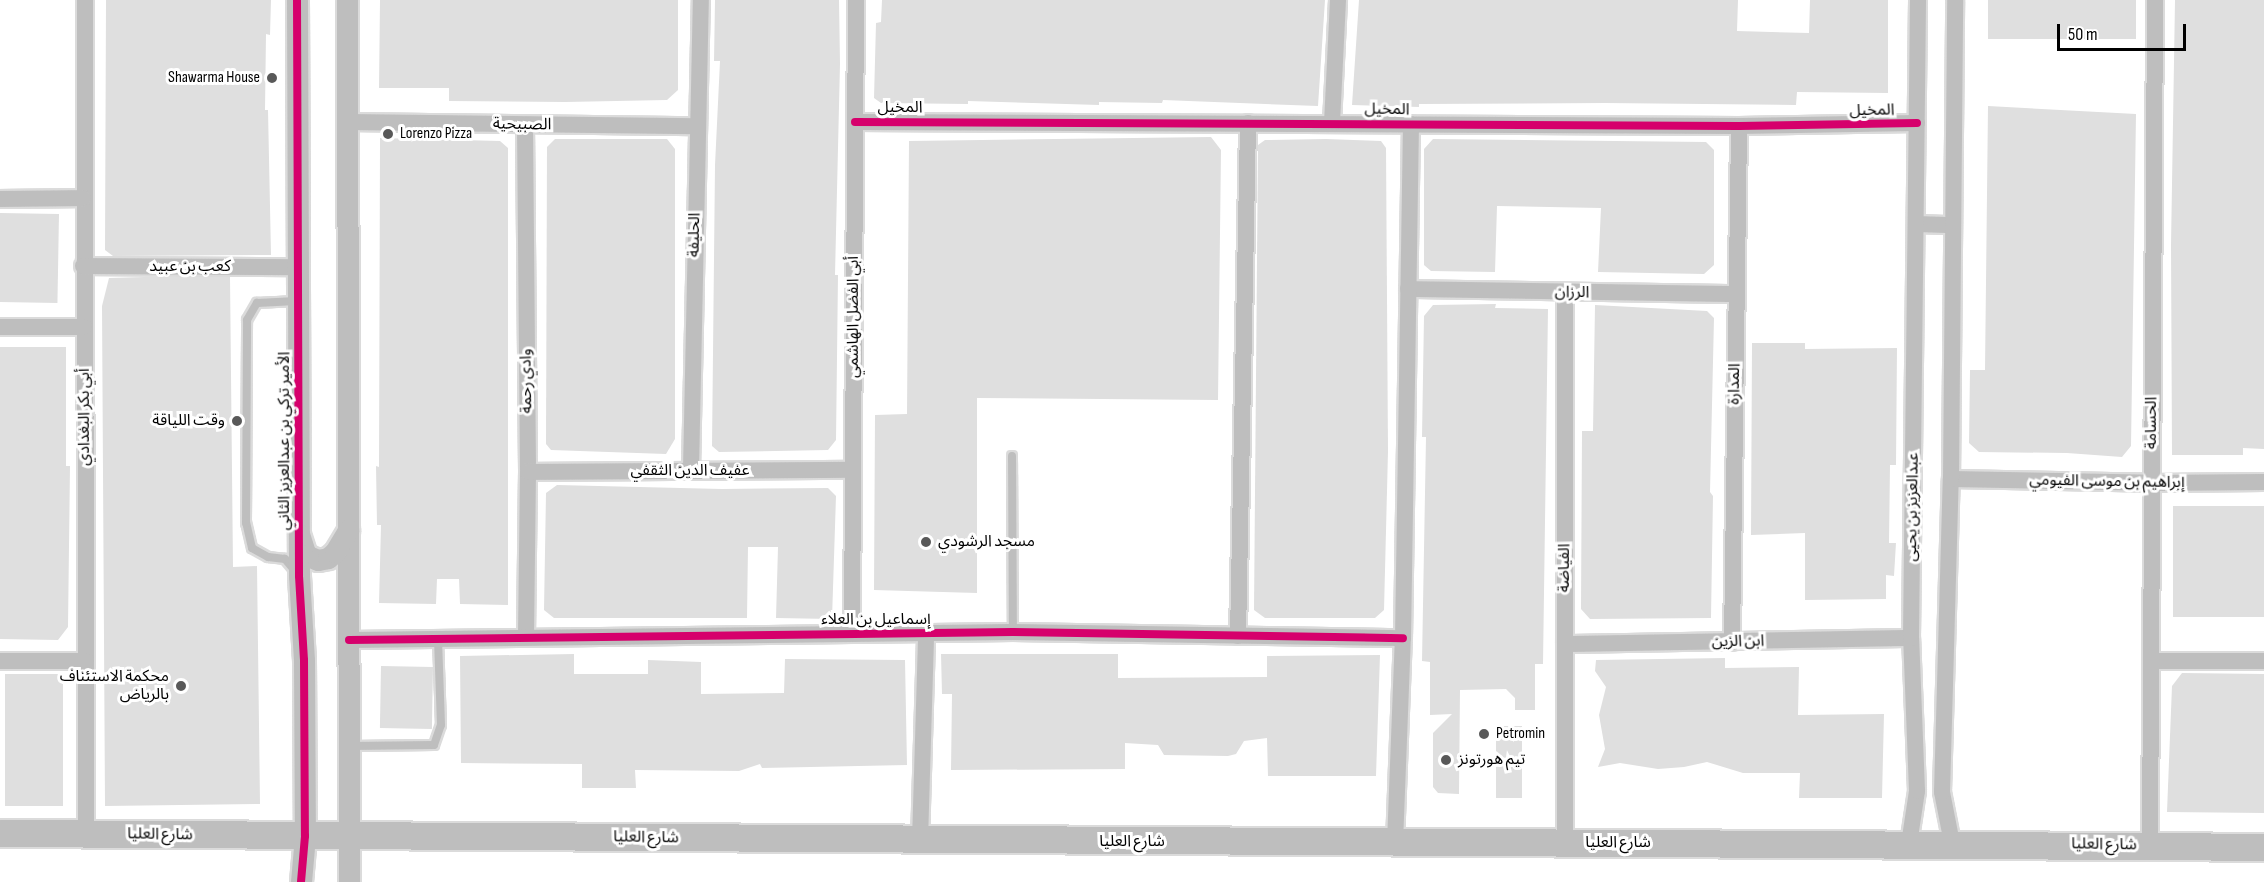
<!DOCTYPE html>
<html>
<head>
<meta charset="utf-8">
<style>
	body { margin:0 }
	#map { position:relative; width:2264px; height:882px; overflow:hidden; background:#fff; font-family:"Sofia Sans Condensed","Noto Sans Arabic",sans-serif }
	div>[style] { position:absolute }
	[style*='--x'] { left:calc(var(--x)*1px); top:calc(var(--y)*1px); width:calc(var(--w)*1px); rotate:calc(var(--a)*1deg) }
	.building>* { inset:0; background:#dfdfdf; transform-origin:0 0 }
	.roads { filter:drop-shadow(2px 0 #dbdbdb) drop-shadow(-2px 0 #dbdbdb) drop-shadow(0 2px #dbdbdb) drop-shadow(0 -2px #dbdbdb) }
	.service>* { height:8px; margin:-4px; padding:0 4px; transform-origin:4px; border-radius:4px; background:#bebebe }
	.minor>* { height:16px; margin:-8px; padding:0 8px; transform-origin:8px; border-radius:8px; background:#bebebe }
	.tertiary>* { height:21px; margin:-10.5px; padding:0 10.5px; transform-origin:10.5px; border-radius:10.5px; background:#bebebe }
	.primary>* { height:27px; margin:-13.5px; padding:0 13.5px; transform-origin:13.5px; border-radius:13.5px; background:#bebebe }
	.cycleway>* { height:8px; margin:-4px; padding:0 4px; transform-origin:4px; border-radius:4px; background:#d6006c }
	.dots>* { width:16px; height:16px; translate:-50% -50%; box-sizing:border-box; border:3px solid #fff; border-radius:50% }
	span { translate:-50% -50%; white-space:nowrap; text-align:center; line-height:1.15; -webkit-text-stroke:6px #fff; paint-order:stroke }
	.poi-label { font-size:16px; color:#000 }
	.right { translate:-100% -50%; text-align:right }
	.left { translate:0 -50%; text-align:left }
	.street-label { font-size:16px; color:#000 }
	.scale { position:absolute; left:2057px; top:24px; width:129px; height:27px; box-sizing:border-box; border:3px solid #000; border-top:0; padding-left:8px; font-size:18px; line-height:21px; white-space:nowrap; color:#000; -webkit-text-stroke:4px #fff; paint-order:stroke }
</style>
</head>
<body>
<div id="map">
	<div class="building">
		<i style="clip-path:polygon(106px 0,271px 0,270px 35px,266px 34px,265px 110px,268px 110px,271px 255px,113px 256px,105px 250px)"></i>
		<i style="clip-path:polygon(380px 0,678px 0,678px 90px,667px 100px,565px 102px,449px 101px,449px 88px,379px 88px)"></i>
		<i style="clip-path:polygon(715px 0,839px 0,840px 64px,835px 275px,838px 275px,836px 440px,828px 450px,719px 452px,712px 446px,715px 165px,720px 61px,714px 61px)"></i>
		<i style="clip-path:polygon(882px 0,1325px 0,1318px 106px,1163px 100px,1162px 103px,1099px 102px,1099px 105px,968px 101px,968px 104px,881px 103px,874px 98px,876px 23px,881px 22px)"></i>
		<i style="clip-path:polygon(1359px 0,1738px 0,1737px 31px,1809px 33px,1810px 0,1888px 0,1888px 93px,1797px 92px,1796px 105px,1605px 103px,1419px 104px,1419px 107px,1352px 105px)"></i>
		<i style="left:1988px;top:0;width:148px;height:39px"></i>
		<i style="clip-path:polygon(2175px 0,2264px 0,2264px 449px,2243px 448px,2243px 455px,2172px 455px,2171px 245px)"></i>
		<i style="clip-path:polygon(1988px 106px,2136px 114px,2131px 446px,2122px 457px,2067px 453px,1979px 452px,1969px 443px,1970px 370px,1985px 370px)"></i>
		<i style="clip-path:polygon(1211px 137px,1221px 150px,1218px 400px,977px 398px,977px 593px,874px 590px,875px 415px,907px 414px,909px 141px)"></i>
		<i style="clip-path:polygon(380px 138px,500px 141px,508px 148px,508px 605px,460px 604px,459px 579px,437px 579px,436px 604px,379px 603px,381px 525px,377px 525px,376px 466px,379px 467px)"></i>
		<i style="clip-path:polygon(555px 139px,667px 139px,675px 149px,675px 439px,666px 454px,551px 450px,546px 444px,547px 147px)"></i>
		<i style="clip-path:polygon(1326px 139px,1381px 141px,1386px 148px,1388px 451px,1384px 610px,1375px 618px,1265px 618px,1254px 610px,1258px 145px,1265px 140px)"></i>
		<i style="clip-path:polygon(1433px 139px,1706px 142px,1714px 150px,1714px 265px,1704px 274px,1598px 272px,1601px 208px,1497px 206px,1495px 272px,1431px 271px,1424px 265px,1424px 149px)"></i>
		<i style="left:0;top:213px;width:59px;height:89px;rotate:1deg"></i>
		<i style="clip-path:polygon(144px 277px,230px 277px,233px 567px,257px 566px,260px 804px,105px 806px,102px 306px,109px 278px)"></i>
		<i style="clip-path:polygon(1496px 304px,1495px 308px,1548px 309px,1543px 664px,1535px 664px,1535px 710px,1515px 710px,1515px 698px,1506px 689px,1460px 690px,1459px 794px,1438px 793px,1433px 787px,1433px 733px,1452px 714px,1430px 715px,1430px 662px,1422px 661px,1426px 437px,1422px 437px,1424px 316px,1433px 305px)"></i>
		<i style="clip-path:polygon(1595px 305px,1707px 311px,1714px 318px,1710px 492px,1713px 496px,1711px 618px,1590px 619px,1581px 609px,1582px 431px,1593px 431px)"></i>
		<i style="clip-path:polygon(1752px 343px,1805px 343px,1805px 349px,1897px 348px,1896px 465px,1890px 465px,1889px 543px,1896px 543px,1894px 576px,1886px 575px,1886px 599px,1805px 600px,1805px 533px,1751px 535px)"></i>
		<i style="clip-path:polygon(0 347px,66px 347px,66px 466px,70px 466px,68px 627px,58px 640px,0 639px)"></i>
		<i style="clip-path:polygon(557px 485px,722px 489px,828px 488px,836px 496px,832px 619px,776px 618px,778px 547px,748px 547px,747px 618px,554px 618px,544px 610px,546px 493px)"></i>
		<i style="left:2264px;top:506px;width:111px;height:91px;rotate:90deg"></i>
		<i style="clip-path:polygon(574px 654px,574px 674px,648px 674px,648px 660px,701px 662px,701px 694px,784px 693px,785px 659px,905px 660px,907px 765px,762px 768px,760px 764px,739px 771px,635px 770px,636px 788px,582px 788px,582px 764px,461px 763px,460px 656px)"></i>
		<i style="clip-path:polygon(941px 654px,1118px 654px,1118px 678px,1267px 677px,1267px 656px,1380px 655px,1376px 776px,1268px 776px,1267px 738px,1244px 741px,1236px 754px,1228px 756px,1164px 755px,1158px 745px,1125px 743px,1125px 769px,951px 770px,952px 694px,942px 694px)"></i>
		<i style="clip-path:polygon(1725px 658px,1725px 668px,1799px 667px,1798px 715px,1884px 714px,1882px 798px,1799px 798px,1800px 773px,1743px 773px,1707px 762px,1684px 767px,1658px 769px,1620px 763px,1598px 767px,1605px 749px,1599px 715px,1606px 687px,1595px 671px,1596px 660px)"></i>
		<i style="left:381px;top:666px;width:52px;height:62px;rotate:1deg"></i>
		<i style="clip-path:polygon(2182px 673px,2264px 674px,2264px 813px,2167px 812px,2172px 686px)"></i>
		<i style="left:5px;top:674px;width:58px;height:132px"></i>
		<i style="left:1496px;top:726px;width:26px;height:72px"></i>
	</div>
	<div class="roads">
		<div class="service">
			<i style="--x:1012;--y:456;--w:176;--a:89.7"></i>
			<i style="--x:295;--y:571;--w:16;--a:-130"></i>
			<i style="--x:285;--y:559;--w:17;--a:-173"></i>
			<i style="--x:268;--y:557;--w:18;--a:-151"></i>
			<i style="--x:252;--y:548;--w:26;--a:-103"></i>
			<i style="--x:246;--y:523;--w:203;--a:-89.7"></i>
			<i style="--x:247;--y:320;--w:20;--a:-60"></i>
			<i style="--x:257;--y:303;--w:39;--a:-3"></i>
			<i style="--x:350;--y:746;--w:84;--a:-0.7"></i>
			<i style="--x:434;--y:745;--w:21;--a:-71"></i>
			<i style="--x:441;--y:725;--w:86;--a:-92"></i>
		</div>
		<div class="minor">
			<i style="--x:85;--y:0;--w:834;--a:89.93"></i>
			<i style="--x:347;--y:122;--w:350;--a:0.7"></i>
			<i style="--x:855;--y:122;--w:884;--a:0.26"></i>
			<i style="--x:1739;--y:126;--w:178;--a:-1"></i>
			<i style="--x:1332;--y:123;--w:123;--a:-87.2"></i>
			<i style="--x:525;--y:125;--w:347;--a:89.5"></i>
			<i style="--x:528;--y:472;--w:165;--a:90.7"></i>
			<i style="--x:0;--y:199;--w:83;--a:-0.7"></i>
			<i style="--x:1918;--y:224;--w:35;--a:2"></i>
			<i style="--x:83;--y:266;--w:214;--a:0.3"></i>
			<i style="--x:1408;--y:289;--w:328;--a:0.9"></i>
			<i style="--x:0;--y:327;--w:84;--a:0"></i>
			<i style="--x:691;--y:470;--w:470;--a:-88.8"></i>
			<i style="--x:528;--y:472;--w:324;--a:-0.4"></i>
			<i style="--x:1951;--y:479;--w:201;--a:1.1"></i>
			<i style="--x:2152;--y:483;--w:112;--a:-0.5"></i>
			<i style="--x:852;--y:633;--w:633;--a:-89.64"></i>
			<i style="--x:1238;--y:636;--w:513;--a:-88.88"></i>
			<i style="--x:349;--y:640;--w:664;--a:-0.69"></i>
			<i style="--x:1013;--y:632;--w:390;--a:0.9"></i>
			<i style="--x:1732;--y:642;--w:516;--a:-89.22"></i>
			<i style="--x:1565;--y:644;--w:346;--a:-1"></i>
			<i style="--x:0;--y:661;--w:86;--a:0"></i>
			<i style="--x:2152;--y:661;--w:112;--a:0"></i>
			<i style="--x:920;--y:841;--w:207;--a:-88.3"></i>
			<i style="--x:1395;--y:843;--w:205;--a:-87.8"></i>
			<i style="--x:1403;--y:638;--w:514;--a:-89.11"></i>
			<i style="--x:1565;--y:843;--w:549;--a:-90"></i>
			<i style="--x:1952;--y:843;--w:52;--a:-101.1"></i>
			<i style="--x:1942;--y:792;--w:313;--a:-88.4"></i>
			<i style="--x:1951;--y:479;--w:479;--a:-89.5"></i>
			<i style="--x:1909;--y:844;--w:54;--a:-81.4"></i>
			<i style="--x:1917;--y:791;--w:153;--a:-92.2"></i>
			<i style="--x:1911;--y:638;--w:638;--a:-89.37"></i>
			<i style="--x:2150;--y:845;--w:845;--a:-89.66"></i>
		</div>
		<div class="tertiary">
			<i style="--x:297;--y:0;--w:576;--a:89.8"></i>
			<i style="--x:299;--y:576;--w:84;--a:86.6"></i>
			<i style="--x:304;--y:660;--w:176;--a:89.7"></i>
			<i style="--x:305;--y:836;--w:46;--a:95"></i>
			<i style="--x:347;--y:0;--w:882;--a:89.87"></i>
			<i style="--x:299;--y:534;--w:22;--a:72"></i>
			<i style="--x:306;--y:555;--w:13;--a:23"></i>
			<i style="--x:318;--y:560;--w:10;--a:-11"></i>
			<i style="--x:328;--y:558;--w:9;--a:-41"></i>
			<i style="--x:335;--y:552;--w:26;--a:-59"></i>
		</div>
		<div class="primary">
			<i style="--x:0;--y:833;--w:2264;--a:0.35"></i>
		</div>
	</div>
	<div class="cycleway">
		<i style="--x:297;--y:0;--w:576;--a:89.8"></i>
		<i style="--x:299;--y:576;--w:84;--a:86.6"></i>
		<i style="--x:304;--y:660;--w:176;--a:89.7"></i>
		<i style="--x:305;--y:836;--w:46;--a:95"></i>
		<i style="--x:855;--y:122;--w:884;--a:0.26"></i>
		<i style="--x:1739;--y:126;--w:178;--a:-1"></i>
		<i style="--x:349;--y:640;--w:664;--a:-0.69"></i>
		<i style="--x:1013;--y:632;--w:390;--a:0.9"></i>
	</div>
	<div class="dots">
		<i style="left:272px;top:78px;background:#595959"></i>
		<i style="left:388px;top:134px;background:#595959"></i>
		<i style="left:237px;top:421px;background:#595959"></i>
		<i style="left:926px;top:542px;background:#595959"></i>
		<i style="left:181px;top:686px;background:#595959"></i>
		<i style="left:1484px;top:734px;background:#595959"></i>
		<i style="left:1446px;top:760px;background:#595959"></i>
	</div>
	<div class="poi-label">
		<span class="right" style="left:260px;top:78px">Shawarma House</span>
		<span class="left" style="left:400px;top:134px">Lorenzo Pizza</span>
		<span class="right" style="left:225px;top:421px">وقت اللياقة</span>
		<span class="left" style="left:938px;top:542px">مسجد الرشودي</span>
		<span class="right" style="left:169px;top:686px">محكمة الاستئناف<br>بالرياض</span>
		<span class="left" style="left:1496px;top:734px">Petromin</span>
		<span class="left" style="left:1458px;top:760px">تيم هورتونز</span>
	</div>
	<div class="street-label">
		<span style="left:900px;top:108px">المخيل</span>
		<span style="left:1387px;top:110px;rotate:1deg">المخيل</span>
		<span style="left:1872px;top:111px;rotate:-1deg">المخيل</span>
		<span style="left:522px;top:125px;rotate:1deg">الصبيحية</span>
		<span style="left:695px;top:235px;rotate:-89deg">الحليفة</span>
		<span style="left:190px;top:267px">كعب بن عبيد</span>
		<span style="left:1572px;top:293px;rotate:1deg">الرزان</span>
		<span style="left:854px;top:317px;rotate:-90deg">أبي الفضل الهاشمي</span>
		<span style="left:527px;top:381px;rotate:-91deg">وادي رحمة</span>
		<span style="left:1735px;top:384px;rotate:-89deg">المدارة</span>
		<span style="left:85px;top:417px;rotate:-90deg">أبي بكر البغدادي</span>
		<span style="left:2152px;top:423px;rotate:-90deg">الحسامة</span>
		<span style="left:285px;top:441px;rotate:-90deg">الأمير تركي بن عبدالعزيز الثاني</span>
		<span style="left:690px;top:471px">عفيف الدين الثقفي</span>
		<span style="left:2107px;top:482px;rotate:1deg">إبراهيم بن موسى الفيومي</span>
		<span style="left:1913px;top:507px;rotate:-89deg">عبدالعزيز بن يحيى</span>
		<span style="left:1565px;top:568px;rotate:-90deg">الفياضة</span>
		<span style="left:876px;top:620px">إسماعيل بن العلاء</span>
		<span style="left:1738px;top:642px;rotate:-1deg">ابن الزين</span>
		<span style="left:160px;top:835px;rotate:1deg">شارع العليا</span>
		<span style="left:646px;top:838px;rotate:1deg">شارع العليا</span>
		<span style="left:1132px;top:842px">شارع العليا</span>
		<span style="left:1618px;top:843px">شارع العليا</span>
		<span style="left:2104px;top:845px;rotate:1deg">شارع العليا</span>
	</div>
	<div class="scale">50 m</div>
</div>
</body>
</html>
